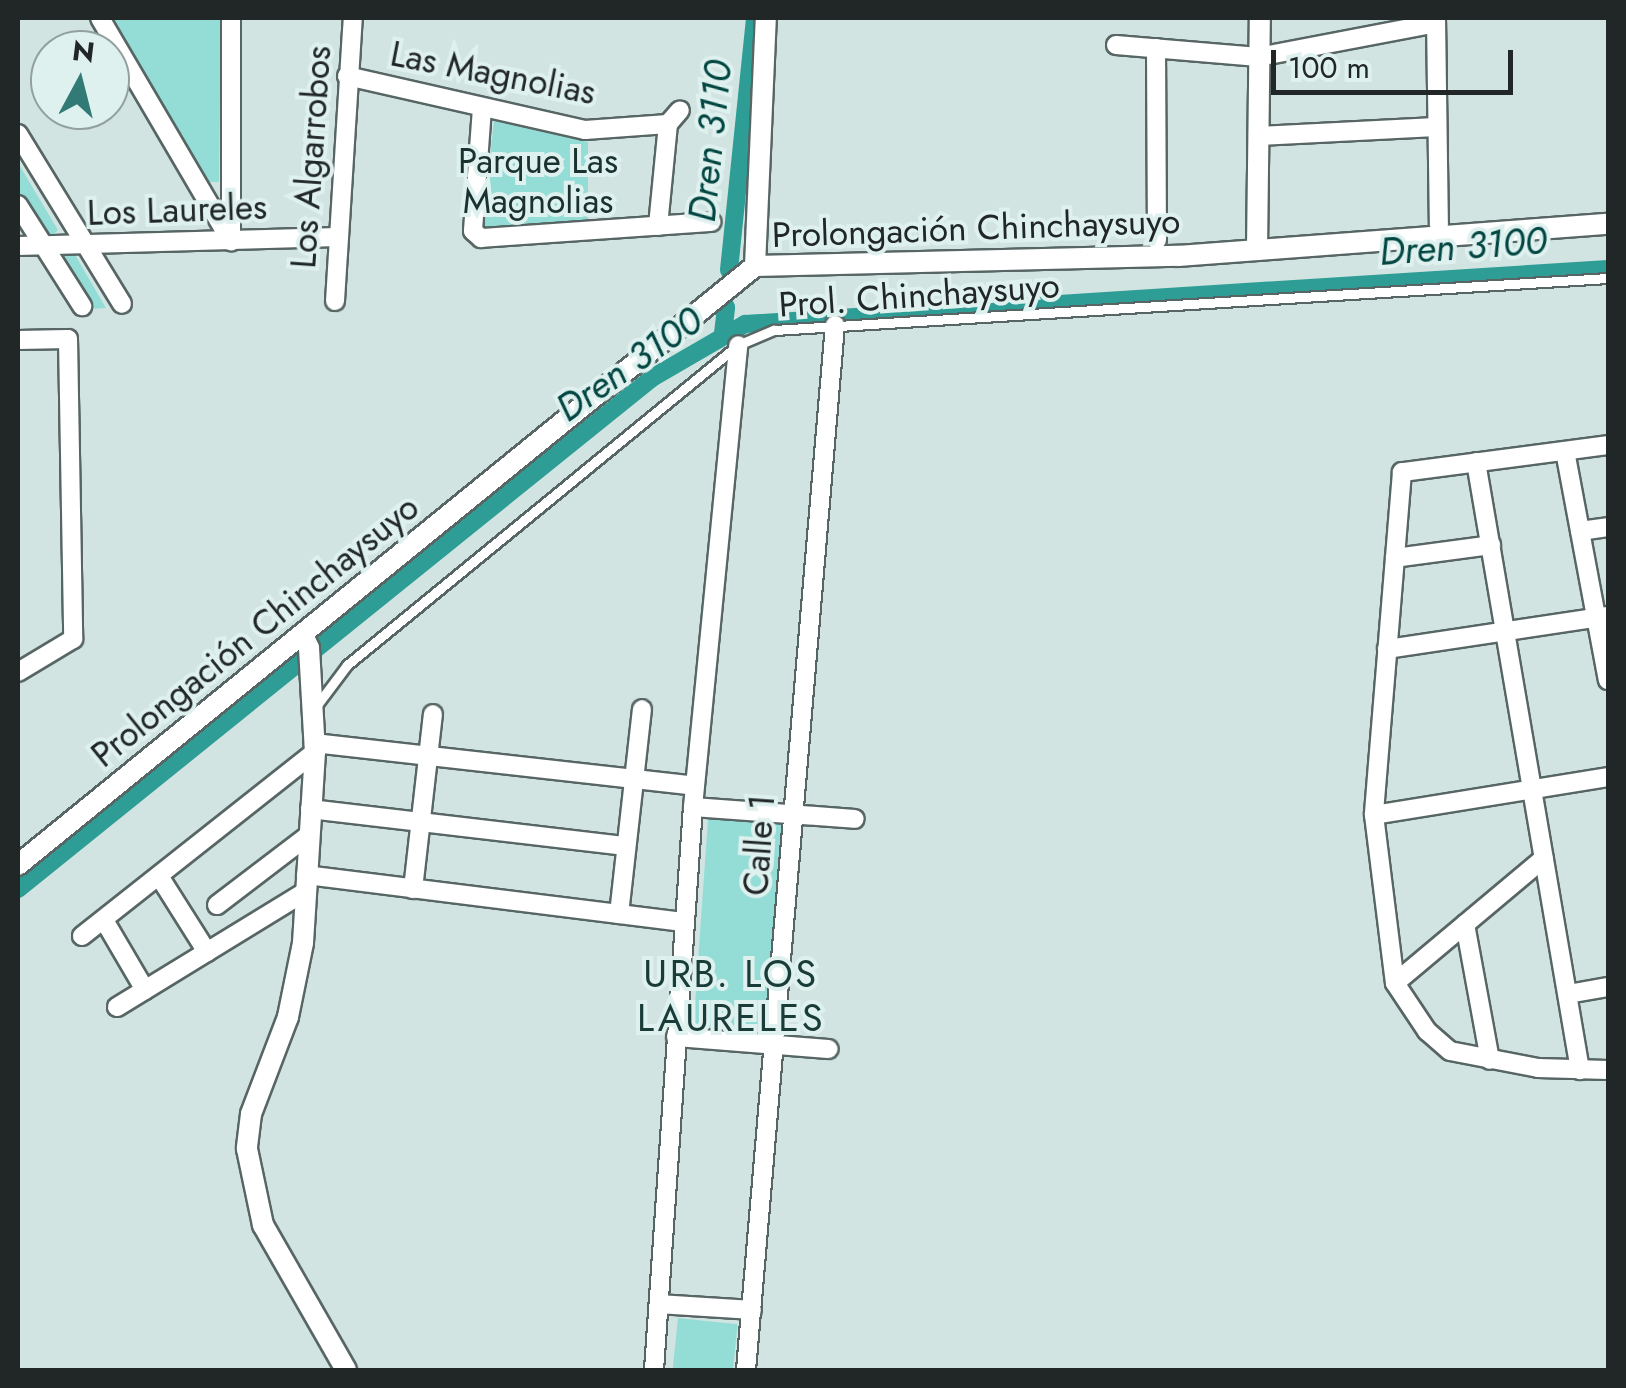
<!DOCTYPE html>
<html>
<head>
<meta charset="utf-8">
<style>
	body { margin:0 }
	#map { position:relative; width:1626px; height:1388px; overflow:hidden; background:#d2e4e2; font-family:Jost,sans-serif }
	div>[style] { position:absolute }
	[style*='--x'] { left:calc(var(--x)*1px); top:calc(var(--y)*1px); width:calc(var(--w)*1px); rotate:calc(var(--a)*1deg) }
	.green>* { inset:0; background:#94ddd6; transform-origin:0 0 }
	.canal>* { height:18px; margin:-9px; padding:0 9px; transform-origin:9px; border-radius:9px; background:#2e9d95 }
	.roads { filter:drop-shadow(2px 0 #576664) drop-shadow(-2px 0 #576664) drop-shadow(0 2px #576664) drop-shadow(0 -2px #576664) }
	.service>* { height:9px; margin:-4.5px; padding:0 4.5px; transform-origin:4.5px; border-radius:4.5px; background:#fff }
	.minor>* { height:18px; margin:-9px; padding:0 9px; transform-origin:9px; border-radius:9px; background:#fff }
	.tertiary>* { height:20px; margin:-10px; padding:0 10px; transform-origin:10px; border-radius:10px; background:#fff }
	span { translate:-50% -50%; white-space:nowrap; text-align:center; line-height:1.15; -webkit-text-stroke:8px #dff1ef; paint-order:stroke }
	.street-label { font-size:35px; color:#212727 }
	.park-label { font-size:35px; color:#19312f }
	.water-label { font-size:38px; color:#024642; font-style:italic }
	.neighbourhood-label { font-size:38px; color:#1a3c39; letter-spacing:2.5px }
	.frame { position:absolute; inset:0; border:20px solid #212727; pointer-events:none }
	.north { position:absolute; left:30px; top:30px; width:100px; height:100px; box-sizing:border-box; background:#dff1ef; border:2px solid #93a09f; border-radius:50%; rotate:7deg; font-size:28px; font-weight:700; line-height:40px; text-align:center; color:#212727 }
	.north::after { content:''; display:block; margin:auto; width:35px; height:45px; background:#327a75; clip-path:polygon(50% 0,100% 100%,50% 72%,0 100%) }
	.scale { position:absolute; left:1271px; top:50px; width:242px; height:45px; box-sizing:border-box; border:5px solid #212727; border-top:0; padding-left:12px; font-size:30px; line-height:35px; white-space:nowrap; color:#212727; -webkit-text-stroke:8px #dff1ef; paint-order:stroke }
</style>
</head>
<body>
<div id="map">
	<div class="green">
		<i style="clip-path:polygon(108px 18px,221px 18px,219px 182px,207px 182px)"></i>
		<i style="clip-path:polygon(494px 121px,588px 142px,588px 227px,487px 235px,482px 228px)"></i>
		<i style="clip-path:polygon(18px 163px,58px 230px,53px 235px,41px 232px,18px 193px)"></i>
		<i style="clip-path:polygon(74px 253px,106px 308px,90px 309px,59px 261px,60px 254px)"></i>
		<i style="left:708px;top:819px;width:78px;height:208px;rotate:4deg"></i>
		<i style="left:678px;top:1318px;width:60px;height:52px;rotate:6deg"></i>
	</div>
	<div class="canal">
		<i style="--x:729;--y:270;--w:253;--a:-84.1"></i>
		<i style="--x:723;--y:333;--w:26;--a:-83"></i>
		<i style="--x:18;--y:889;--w:814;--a:-38.87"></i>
		<i style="--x:652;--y:378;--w:108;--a:-30.1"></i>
		<i style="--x:745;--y:324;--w:865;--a:-3.65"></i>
	</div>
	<div class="roads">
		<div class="service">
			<i style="--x:317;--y:705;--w:50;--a:-53.1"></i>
			<i style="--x:347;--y:665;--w:505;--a:-39.3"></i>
			<i style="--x:738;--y:345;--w:39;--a:-23"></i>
			<i style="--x:774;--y:330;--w:836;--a:-3.57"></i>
		</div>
		<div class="minor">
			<i style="--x:100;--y:18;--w:259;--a:59.6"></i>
			<i style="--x:1436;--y:18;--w:207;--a:89.2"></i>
			<i style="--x:1116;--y:45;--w:143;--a:4.8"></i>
			<i style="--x:1258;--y:57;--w:181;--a:-10.8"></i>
			<i style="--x:1156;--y:48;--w:192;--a:89.7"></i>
			<i style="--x:347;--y:76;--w:244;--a:12.8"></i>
			<i style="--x:585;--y:130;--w:83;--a:-4.1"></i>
			<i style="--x:668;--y:124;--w:18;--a:-49"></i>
			<i style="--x:482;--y:108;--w:123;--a:94.2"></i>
			<i style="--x:473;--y:231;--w:11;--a:41"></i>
			<i style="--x:481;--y:238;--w:231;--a:-4"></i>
			<i style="--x:18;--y:134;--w:199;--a:58.5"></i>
			<i style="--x:1258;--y:136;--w:179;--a:-2.9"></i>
			<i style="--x:18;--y:205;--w:120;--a:57.6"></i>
			<i style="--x:658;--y:226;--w:102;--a:-84.4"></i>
			<i style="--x:231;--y:235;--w:217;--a:-90"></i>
			<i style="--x:18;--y:246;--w:320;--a:-1.6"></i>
			<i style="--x:335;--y:301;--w:284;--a:-86.4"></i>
			<i style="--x:18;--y:340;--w:50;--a:-1.1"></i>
			<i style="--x:68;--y:339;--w:300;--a:89"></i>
			<i style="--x:73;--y:639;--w:64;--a:149"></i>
			<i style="--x:1608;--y:445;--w:208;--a:172.5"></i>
			<i style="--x:1402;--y:472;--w:344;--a:94.7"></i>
			<i style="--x:1374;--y:815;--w:169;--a:82.9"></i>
			<i style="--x:1395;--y:983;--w:58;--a:56.3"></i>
			<i style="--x:1427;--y:1031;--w:30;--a:41"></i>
			<i style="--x:1450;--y:1051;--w:90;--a:10.9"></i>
			<i style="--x:1538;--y:1068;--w:70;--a:1.6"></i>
			<i style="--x:1565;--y:451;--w:233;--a:79.4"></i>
			<i style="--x:1476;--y:462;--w:617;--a:80.29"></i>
			<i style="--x:1580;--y:531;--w:28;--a:-8"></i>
			<i style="--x:1395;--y:558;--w:97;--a:-7.7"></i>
			<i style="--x:1387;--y:649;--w:223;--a:-8.5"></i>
			<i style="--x:314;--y:743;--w:383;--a:6.4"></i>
			<i style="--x:693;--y:807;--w:162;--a:4.2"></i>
			<i style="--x:310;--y:809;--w:318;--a:6.7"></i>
			<i style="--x:1374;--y:815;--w:237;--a:-9.2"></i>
			<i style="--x:306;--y:875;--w:381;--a:7.1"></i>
			<i style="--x:159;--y:876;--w:90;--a:57.7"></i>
			<i style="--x:413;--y:889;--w:176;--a:-83.5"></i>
			<i style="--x:217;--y:905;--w:116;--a:-37.3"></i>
			<i style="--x:619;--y:914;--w:206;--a:-83.6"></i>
			<i style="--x:104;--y:920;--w:81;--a:59.6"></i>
			<i style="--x:1465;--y:924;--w:138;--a:79.6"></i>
			<i style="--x:82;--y:936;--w:297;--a:-38.3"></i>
			<i style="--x:1395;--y:983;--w:194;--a:-40"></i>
			<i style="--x:1568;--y:994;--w:41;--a:-9.9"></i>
			<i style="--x:117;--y:1007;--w:220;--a:-31.5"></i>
			<i style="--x:676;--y:1037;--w:153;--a:4.5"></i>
			<i style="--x:659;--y:1304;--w:93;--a:3.7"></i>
			<i style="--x:654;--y:1370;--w:564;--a:-86.04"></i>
			<i style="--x:693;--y:807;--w:464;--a:-84.4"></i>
			<i style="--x:746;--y:1370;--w:1049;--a:-85.13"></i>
		</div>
		<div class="tertiary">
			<i style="--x:1257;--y:250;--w:232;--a:-89.3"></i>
			<i style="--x:755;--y:266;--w:248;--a:-87.5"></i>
			<i style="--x:303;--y:635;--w:14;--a:65"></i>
			<i style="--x:309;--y:648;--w:104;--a:86.7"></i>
			<i style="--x:315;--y:752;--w:191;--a:93.6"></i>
			<i style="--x:303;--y:943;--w:76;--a:101.5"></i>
			<i style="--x:288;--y:1017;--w:104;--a:110.9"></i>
			<i style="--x:251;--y:1114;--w:35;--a:97"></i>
			<i style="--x:247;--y:1149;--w:78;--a:78.1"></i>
			<i style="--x:263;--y:1225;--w:167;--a:60.2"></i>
			<i style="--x:18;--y:865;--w:950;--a:-39.1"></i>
			<i style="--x:755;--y:266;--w:423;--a:-1.4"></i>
			<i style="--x:1178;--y:256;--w:431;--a:-4.3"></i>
		</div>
	</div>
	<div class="street-label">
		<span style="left:493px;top:73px;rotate:11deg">Las Magnolias</span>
		<span style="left:311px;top:157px;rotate:-86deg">Los Algarrobos</span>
		<span style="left:177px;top:210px;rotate:-2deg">Los Laureles</span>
		<span style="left:976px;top:228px;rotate:-2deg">Prolongación Chinchaysuyo</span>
		<span style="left:919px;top:295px;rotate:-4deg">Prol. Chinchaysuyo</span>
		<span style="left:255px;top:631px;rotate:-39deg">Prolongación Chinchaysuyo</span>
		<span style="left:759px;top:845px;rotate:-86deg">Calle 1</span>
	</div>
	<div class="park-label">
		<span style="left:538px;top:181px">Parque Las<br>Magnolias</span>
	</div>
	<div class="water-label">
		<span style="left:710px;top:141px;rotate:-84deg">Dren 3110</span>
		<span style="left:1463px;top:246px;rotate:-4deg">Dren 3100</span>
		<span style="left:629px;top:364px;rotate:-35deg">Dren 3100</span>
	</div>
	<div class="neighbourhood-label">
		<span style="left:731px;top:996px">URB. LOS<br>LAURELES</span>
	</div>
	<div class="frame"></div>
	<div class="north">N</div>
	<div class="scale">100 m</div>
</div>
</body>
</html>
